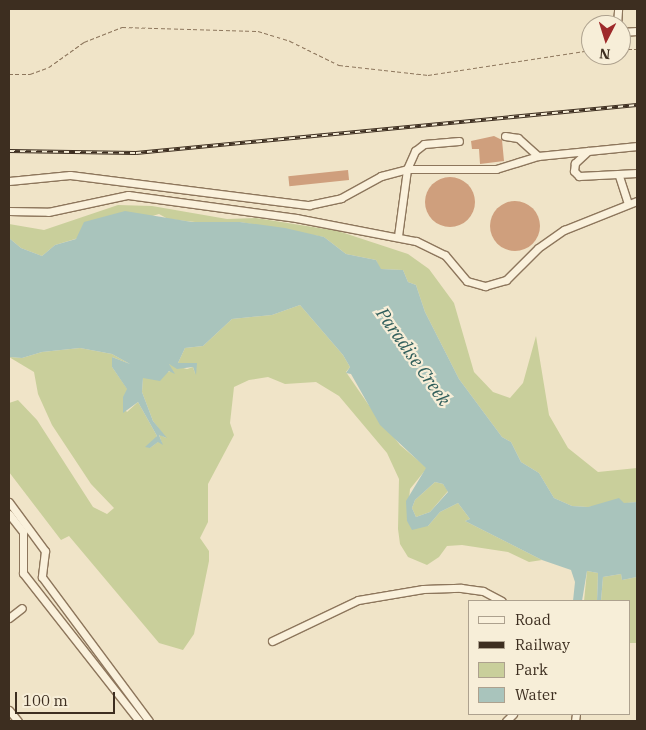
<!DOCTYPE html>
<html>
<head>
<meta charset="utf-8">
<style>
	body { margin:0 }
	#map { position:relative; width:646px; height:730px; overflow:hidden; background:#f0e4c8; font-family:"IBM Plex Serif",serif }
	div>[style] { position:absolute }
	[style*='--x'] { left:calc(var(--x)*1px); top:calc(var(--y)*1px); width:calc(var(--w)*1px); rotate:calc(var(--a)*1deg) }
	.green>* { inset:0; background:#c9cf9b }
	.water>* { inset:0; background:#a9c4bc }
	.building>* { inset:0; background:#cf9f7d; transform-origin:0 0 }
	.round { border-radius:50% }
	.path>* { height:1px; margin-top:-0.5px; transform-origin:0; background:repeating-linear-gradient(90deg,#8d765c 0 4px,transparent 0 6.5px) }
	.roads { filter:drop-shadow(1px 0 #8d765c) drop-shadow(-1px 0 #8d765c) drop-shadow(0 1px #8d765c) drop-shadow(0 -1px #8d765c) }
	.minor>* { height:7px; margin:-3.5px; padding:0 3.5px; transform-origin:3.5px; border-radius:3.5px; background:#faf1dc }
	.rail>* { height:4px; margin-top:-2px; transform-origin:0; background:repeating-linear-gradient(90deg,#f7eed8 0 5.5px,#3d2e20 0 11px); box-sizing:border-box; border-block:1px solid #3d2e20 }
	span { translate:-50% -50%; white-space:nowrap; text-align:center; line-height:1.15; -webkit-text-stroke:4.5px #f7eed8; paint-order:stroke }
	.water-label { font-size:18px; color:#2f5d5a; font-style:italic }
	.frame { position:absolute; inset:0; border:10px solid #3d2e20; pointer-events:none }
	.legend { position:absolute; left:468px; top:600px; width:162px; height:115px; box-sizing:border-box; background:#f7eed8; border:1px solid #ada18e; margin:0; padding:6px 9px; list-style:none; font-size:15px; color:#3d2e20 }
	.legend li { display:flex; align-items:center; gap:10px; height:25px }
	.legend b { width:25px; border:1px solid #ada18e }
	.north { position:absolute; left:581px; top:15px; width:50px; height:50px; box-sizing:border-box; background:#f7eed8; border:1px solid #ada18e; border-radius:50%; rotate:185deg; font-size:14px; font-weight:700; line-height:20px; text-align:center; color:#3d2e20 }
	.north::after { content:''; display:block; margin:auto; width:18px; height:22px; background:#9e2a2b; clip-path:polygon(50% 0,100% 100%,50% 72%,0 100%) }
	.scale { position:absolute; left:15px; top:692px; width:100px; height:22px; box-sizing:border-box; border:2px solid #3d2e20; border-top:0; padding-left:6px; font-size:15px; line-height:18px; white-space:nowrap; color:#3d2e20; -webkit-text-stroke:4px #f7eed8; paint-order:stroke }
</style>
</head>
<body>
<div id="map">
	<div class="green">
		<i style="clip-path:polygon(118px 205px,152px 206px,227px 219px,256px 218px,338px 231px,408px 254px,429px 269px,454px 303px,474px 372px,493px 392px,510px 398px,523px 383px,536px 336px,549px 415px,568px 448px,598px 472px,637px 468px,637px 502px,588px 507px,572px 506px,554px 498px,539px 473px,521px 462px,511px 442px,502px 437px,459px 379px,425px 312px,416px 285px,408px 282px,403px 270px,380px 269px,376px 260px,346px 254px,324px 237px,240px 222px,213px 224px,168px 219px,159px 214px,55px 245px,42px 256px,21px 248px,9px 238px,9px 224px,44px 230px)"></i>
		<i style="clip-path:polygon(300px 305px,343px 355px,350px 367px,346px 372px,368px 404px,400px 445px,427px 468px,410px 489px,407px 521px,428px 526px,440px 512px,458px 503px,470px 519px,465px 521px,542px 560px,529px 562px,508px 552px,462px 545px,447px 546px,439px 557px,427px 565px,408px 557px,400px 544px,398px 529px,399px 479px,387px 453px,339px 396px,316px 382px,285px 384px,268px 377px,249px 380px,234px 387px,230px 423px,234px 435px,208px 484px,208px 522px,200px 538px,209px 551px,209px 561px,194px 634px,183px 650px,159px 643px,69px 536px,61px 540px,9px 472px,9px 403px,18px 400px,37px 420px,93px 507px,107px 514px,114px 508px,91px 484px,52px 425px,38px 394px,34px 372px,9px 357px,22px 358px,42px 352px,80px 348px,112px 354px,130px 364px,112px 357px,112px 367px,128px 390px,123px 407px,127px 412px,138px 402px,157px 436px,150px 448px,159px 441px,162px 444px,159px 434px,166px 438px,153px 421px,142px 392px,143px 378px,171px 371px,169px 364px,187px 369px,193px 367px,195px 374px,193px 364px,178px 363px,185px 348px,203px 346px,232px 319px,272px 315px)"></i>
		<i style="clip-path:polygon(435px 482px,443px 484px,448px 491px,430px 512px,416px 517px,412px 508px,415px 500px)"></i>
		<i style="clip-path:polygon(587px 571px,598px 573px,597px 601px,584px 601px)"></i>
		<i style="clip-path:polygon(621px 574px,622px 580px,637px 577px,637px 643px,630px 643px,630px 601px,601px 601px,603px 577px)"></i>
	</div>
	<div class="water">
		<i style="clip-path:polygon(evenodd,125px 211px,192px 222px,240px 222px,285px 228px,324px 237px,346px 254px,376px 260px,381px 269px,403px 270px,408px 282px,416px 285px,425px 312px,459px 379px,502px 437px,511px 442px,521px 462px,539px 473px,554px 498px,572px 506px,588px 507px,619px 498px,624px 503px,637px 502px,637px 577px,622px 580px,621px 574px,603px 577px,601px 601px,597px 601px,598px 573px,587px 571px,582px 601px,573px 601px,575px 582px,571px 570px,542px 560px,465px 521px,470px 519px,458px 503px,440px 512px,428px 526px,412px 530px,407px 521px,406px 501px,426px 468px,380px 425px,351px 374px,346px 373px,350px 367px,343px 355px,300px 305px,272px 315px,232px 319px,203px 346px,185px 348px,178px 363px,197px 363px,196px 375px,193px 367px,177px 369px,169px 364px,175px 374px,169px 371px,160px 381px,143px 378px,142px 392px,153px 421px,167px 438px,159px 435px,163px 445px,158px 442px,150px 448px,145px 447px,157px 436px,138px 402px,123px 413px,123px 397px,127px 389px,112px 367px,112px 357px,130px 364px,112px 354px,80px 348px,42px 352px,22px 358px,9px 357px,9px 238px,21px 248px,42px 256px,55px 245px,76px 239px,84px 222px,125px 211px,435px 482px,443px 484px,448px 492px,430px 512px,416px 517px,412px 508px,415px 500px,435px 482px)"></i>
	</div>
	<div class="building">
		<i style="clip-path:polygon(494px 136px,502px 140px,504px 161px,480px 164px,479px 149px,472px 149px,471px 141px)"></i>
		<i style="left:348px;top:170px;width:10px;height:60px;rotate:84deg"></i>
		<i class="round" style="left:425px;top:177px;width:50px;height:50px"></i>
		<i class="round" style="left:490px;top:201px;width:50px;height:50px"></i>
	</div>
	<div class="path">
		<i style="--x:621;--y:49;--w:16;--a:0"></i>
		<i style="--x:9;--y:74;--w:21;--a:0"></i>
		<i style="--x:30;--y:74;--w:20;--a:-20"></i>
		<i style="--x:49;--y:67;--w:43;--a:-35.5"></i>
		<i style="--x:84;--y:42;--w:41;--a:-21.5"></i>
		<i style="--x:122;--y:27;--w:136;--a:1.7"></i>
		<i style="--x:258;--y:31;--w:34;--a:17"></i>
		<i style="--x:290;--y:41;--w:55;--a:26.1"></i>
		<i style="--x:339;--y:65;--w:90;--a:6.4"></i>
		<i style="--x:428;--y:75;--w:165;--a:-8.7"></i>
	</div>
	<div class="roads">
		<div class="minor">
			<i style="--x:617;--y:25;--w:16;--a:-86"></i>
			<i style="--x:621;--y:32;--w:16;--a:-4"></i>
			<i style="--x:505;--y:136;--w:13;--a:9"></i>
			<i style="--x:518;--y:138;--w:27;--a:42"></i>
			<i style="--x:588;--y:151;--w:18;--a:137"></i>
			<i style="--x:575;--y:163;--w:8;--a:97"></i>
			<i style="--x:574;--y:171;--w:7;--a:45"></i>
			<i style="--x:579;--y:176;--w:58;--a:-3"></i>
			<i style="--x:619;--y:176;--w:29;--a:72"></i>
			<i style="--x:9;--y:181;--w:61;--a:-5.6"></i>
			<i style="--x:70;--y:175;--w:241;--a:7.2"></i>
			<i style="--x:309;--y:205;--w:33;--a:-12"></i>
			<i style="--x:341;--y:198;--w:46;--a:-28.8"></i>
			<i style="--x:381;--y:176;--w:27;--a:-15"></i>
			<i style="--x:407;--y:169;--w:89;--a:0"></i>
			<i style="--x:496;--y:169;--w:44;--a:-17.2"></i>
			<i style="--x:538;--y:156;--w:100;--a:-5.8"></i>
			<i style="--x:9;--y:211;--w:39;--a:1"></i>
			<i style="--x:48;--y:212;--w:82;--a:-12"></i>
			<i style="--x:128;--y:195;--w:170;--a:7.8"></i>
			<i style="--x:296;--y:218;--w:122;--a:10.9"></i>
			<i style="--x:416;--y:241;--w:32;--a:26"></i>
			<i style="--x:445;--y:255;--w:34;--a:50"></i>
			<i style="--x:467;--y:281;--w:19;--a:16"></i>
			<i style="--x:485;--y:286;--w:22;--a:-16"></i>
			<i style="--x:506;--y:280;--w:45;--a:-45"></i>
			<i style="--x:538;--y:248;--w:32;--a:-35"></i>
			<i style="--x:564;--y:230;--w:79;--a:-21.7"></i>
			<i style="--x:398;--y:236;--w:68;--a:-82.3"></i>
			<i style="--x:407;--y:169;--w:20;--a:-66"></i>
			<i style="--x:415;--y:151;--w:11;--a:-38"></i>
			<i style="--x:424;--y:144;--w:35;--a:-5"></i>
			<i style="--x:9;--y:502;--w:61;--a:53.7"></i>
			<i style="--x:45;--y:551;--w:26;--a:97"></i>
			<i style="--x:42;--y:577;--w:179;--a:53.4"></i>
			<i style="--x:9;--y:514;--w:23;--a:52"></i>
			<i style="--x:23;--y:532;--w:41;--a:90"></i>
			<i style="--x:23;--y:573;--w:188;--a:51.9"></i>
			<i style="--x:9;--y:618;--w:16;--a:-38"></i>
			<i style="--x:272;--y:641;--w:95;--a:-25.5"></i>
			<i style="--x:358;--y:600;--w:66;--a:-9.6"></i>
			<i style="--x:423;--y:589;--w:38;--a:-2"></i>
			<i style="--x:461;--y:588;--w:22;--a:8"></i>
			<i style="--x:483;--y:591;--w:21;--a:28"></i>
			<i style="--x:9;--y:710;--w:14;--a:51"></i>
			<i style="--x:506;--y:721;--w:10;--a:-45"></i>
			<i style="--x:575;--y:721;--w:7;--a:-82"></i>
		</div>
	</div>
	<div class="rail">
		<i style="--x:9;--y:151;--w:127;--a:0.9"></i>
		<i style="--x:136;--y:153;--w:503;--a:-5.47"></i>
	</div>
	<div class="water-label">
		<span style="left:413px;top:357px;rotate:55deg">Paradise Creek</span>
	</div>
	<div class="frame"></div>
	<ul class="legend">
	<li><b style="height:6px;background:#faf1dc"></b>Road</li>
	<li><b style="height:6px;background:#3d2e20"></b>Railway</li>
	<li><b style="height:14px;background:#c9cf9b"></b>Park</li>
	<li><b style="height:14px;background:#a9c4bc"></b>Water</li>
	</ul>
	<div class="north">N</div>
	<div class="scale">100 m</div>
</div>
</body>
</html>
